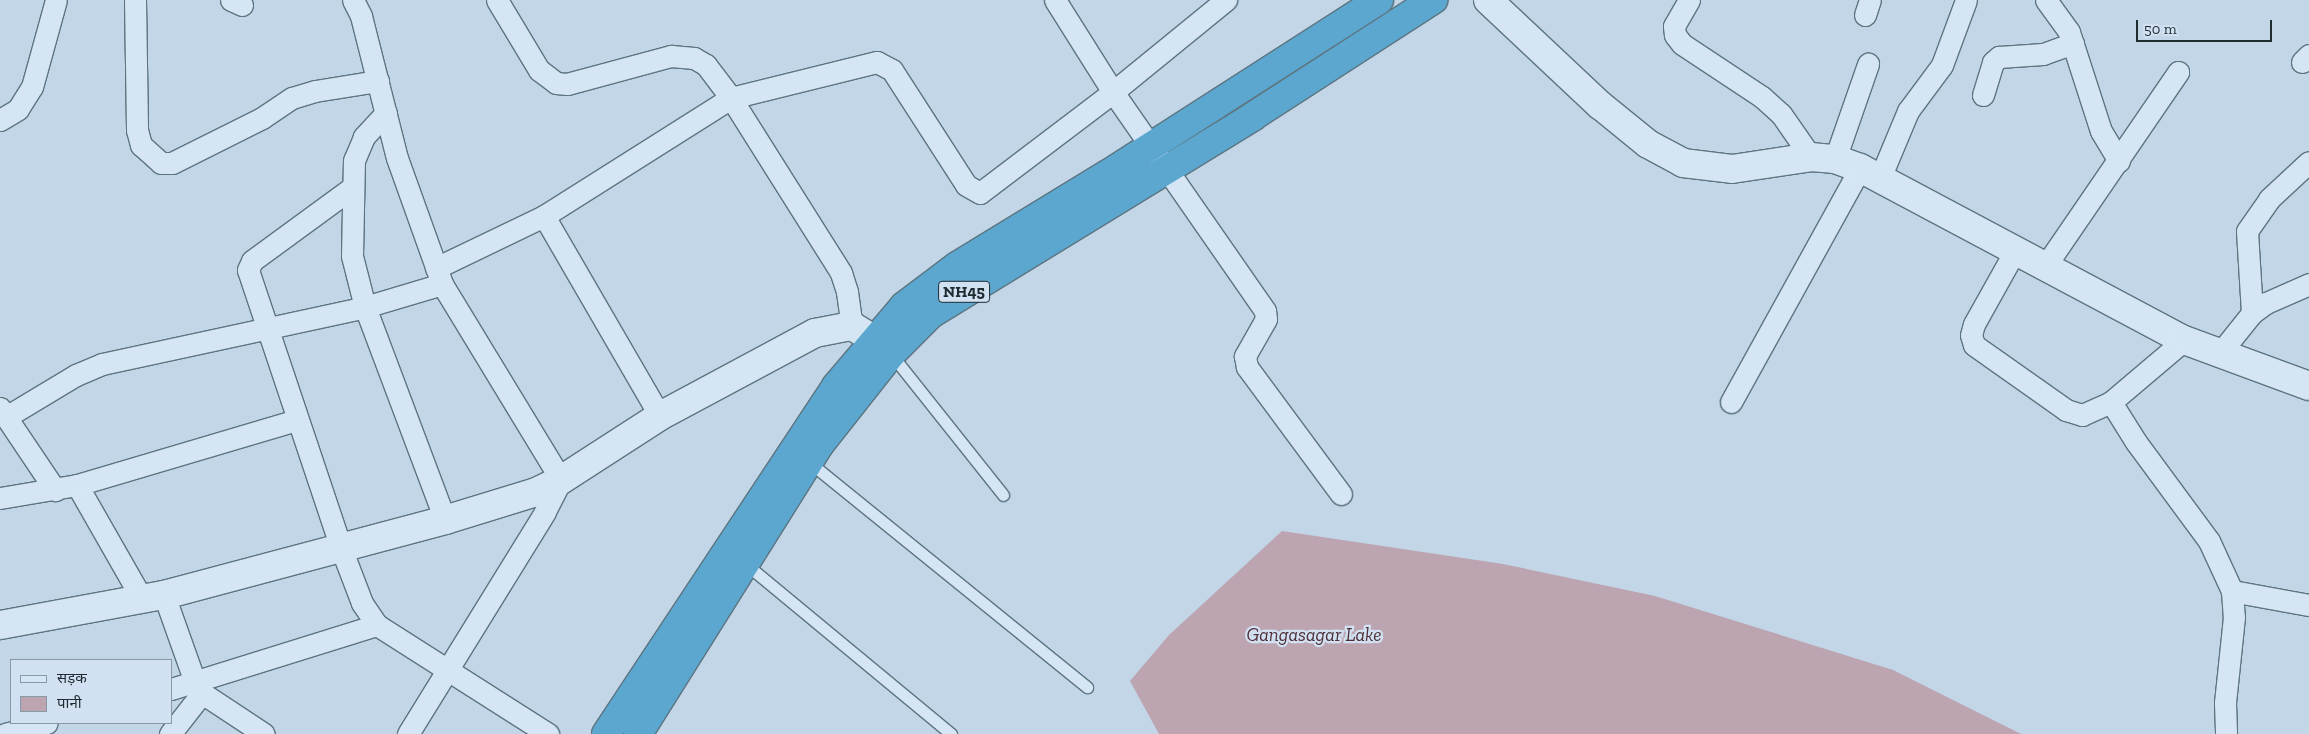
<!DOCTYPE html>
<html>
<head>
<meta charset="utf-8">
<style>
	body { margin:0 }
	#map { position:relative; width:2309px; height:734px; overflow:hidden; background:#c2d6e8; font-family:"Zilla Slab","Noto Sans Devanagari",serif }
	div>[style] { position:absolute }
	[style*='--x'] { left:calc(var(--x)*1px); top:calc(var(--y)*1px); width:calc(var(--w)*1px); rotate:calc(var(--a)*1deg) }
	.water>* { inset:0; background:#bca4b0 }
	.roads { filter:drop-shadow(1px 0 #5c7580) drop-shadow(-1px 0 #5c7580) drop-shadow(0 1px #5c7580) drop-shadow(0 -1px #5c7580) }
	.lane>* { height:11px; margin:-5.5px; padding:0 5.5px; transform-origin:5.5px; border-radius:5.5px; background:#d5e5f4 }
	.street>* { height:21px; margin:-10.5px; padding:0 10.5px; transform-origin:10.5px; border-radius:10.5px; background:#d5e5f4 }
	.secondary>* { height:28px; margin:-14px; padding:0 14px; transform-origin:14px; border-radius:14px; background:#d5e5f4 }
	.highway>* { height:28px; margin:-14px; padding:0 14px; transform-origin:14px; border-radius:14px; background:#5ca7cf }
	span { translate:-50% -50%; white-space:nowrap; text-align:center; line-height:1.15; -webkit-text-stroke:4.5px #d1e1f1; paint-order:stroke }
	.shield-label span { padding:1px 4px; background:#d1e1f1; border:1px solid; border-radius:4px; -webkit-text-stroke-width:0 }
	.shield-label { font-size:16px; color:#1e2c32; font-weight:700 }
	.water-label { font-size:19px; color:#502f38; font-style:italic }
	.legend { position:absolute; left:10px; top:659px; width:162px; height:65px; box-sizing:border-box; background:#d1e1f1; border:1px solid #8999a5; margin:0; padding:6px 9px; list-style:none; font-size:15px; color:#1e2c32 }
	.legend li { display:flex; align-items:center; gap:10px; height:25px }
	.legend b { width:25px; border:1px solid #8999a5 }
	.scale { position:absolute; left:2136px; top:20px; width:136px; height:22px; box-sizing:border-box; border:2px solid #1e2c32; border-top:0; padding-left:6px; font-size:15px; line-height:18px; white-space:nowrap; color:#1e2c32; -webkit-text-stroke:4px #d1e1f1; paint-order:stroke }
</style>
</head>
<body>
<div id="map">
	<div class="water">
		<i style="clip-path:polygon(1282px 531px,1503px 564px,1655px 596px,1893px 670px,2021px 734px,1159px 734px,1130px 681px,1169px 635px)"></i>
	</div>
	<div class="roads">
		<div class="lane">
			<i style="--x:891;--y:354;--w:180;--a:51.5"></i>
			<i style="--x:809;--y:462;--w:358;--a:39"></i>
			<i style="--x:747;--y:565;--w:265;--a:39.6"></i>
		</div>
		<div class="street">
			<i style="--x:135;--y:0;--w:130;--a:89.1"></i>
			<i style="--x:137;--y:130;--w:16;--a:75"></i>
			<i style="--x:141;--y:145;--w:27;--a:42"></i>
			<i style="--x:161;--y:163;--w:11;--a:0"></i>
			<i style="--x:172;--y:163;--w:101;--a:-26.6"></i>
			<i style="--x:262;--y:118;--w:36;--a:-34"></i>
			<i style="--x:292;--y:98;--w:24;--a:-17"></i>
			<i style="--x:315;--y:91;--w:64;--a:-9"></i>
			<i style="--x:231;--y:0;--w:12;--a:24"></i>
			<i style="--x:353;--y:0;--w:18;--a:63"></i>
			<i style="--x:361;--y:16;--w:146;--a:75.8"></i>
			<i style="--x:397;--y:158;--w:134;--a:70.3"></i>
			<i style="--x:442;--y:284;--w:229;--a:58.7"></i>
			<i style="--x:561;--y:480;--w:36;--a:117"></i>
			<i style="--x:545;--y:512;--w:261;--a:121.7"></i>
			<i style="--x:497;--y:0;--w:82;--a:59"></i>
			<i style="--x:539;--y:70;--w:21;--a:37"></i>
			<i style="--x:556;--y:83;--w:11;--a:5"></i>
			<i style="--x:567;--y:84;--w:108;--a:-15.1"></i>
			<i style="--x:671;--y:56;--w:23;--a:5"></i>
			<i style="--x:694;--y:58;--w:14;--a:30"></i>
			<i style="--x:706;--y:65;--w:41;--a:52.9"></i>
			<i style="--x:731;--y:98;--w:207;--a:57.8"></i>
			<i style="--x:841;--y:273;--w:20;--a:72"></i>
			<i style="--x:847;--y:292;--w:34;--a:82"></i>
			<i style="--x:1055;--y:0;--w:109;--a:57.8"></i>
			<i style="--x:1113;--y:92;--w:267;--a:55.2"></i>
			<i style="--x:1265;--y:311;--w:8;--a:83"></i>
			<i style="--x:1266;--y:319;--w:43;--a:119.6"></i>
			<i style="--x:1245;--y:356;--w:11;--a:80"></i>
			<i style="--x:1247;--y:367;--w:158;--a:53.5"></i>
			<i style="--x:1689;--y:0;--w:30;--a:120"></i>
			<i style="--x:1674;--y:26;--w:9;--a:84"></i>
			<i style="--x:1675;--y:35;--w:11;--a:52"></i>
			<i style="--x:1682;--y:44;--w:96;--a:33.5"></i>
			<i style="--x:1762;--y:97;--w:25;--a:42"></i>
			<i style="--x:1781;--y:114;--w:52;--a:55.1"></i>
			<i style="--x:2046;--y:0;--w:39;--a:54"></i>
			<i style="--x:2069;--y:32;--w:104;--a:72.1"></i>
			<i style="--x:2101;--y:131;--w:35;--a:59"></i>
			<i style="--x:1865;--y:15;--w:16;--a:-72"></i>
			<i style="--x:2302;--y:62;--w:10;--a:-45"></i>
			<i style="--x:1983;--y:95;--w:34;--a:-73"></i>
			<i style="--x:1993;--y:62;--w:8;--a:-40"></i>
			<i style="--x:1999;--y:57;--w:44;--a:-3.9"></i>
			<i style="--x:2043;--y:54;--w:32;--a:-20"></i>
			<i style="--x:386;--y:113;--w:33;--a:133"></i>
			<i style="--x:364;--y:137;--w:25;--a:113"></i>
			<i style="--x:354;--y:160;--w:96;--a:91.2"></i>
			<i style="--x:352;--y:256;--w:53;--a:75.7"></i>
			<i style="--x:365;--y:307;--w:228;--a:69.4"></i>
			<i style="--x:0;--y:120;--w:21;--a:-31"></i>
			<i style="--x:18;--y:109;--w:26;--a:-58"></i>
			<i style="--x:32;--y:87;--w:90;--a:-74.6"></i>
			<i style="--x:1835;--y:159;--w:101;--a:-70.8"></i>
			<i style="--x:1880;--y:178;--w:73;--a:-67.3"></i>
			<i style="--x:1908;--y:111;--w:57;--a:-53.5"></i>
			<i style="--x:1942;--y:65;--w:69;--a:-69.7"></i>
			<i style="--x:353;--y:187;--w:125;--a:143.8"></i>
			<i style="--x:252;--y:261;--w:10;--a:114"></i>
			<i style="--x:248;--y:270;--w:293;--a:71.5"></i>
			<i style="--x:341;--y:548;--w:59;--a:69.1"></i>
			<i style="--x:362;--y:603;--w:27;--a:56"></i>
			<i style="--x:377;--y:625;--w:203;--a:32.5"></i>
			<i style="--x:544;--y:216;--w:231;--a:59.9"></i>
			<i style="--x:2016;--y:249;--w:86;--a:119.2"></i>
			<i style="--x:1974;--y:324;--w:11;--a:105"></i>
			<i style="--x:1971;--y:335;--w:10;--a:73"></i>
			<i style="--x:1974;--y:345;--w:113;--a:35.2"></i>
			<i style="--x:2066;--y:410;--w:17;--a:17"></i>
			<i style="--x:2082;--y:415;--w:32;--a:-24"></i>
			<i style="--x:2111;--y:402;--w:96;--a:-40.3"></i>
			<i style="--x:2046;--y:265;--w:234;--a:-55.6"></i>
			<i style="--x:436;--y:268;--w:120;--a:-25.7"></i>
			<i style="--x:544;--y:216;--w:221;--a:-32.3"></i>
			<i style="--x:731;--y:98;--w:150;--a:-13.9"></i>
			<i style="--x:877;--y:62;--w:17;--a:28"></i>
			<i style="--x:892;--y:70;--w:137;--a:57.2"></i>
			<i style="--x:966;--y:185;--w:16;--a:30"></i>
			<i style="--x:980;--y:193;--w:167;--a:-37.2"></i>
			<i style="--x:1113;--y:92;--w:146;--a:-39.2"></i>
			<i style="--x:2252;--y:313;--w:82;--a:-93.5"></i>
			<i style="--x:2247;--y:231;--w:39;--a:-55"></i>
			<i style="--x:2269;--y:199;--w:54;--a:-42.8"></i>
			<i style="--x:2220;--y:353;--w:51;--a:-51.3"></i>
			<i style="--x:2252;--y:313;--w:17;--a:-36"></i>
			<i style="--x:2266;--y:303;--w:47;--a:-23.8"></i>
			<i style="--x:1731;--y:402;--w:267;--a:-61.1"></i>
			<i style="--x:2111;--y:402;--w:47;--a:58"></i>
			<i style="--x:2136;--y:442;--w:123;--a:53.6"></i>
			<i style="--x:2209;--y:541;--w:55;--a:65.3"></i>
			<i style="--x:2232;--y:591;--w:26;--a:86"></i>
			<i style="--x:2234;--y:617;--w:86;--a:96"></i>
			<i style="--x:2225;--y:703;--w:31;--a:88"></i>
			<i style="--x:0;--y:408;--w:99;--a:56.1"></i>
			<i style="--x:6;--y:417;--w:82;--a:-31"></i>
			<i style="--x:76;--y:375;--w:28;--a:-23"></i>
			<i style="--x:102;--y:364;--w:269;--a:-12.2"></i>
			<i style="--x:365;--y:307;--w:80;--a:-16.6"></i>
			<i style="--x:77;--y:485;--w:131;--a:60.3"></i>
			<i style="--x:0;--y:498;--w:78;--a:-9.6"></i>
			<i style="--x:77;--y:485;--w:229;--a:-16.5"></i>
			<i style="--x:2232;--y:591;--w:78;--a:10.3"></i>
			<i style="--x:164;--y:595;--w:92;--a:70.4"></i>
			<i style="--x:195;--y:682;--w:13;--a:58"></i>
			<i style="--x:202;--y:693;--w:74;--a:33.5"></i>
			<i style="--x:171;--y:689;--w:216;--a:-17.3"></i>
			<i style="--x:5;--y:734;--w:43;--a:-14.7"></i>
			<i style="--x:170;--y:734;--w:52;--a:-52"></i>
		</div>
		<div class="secondary">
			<i style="--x:1488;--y:0;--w:154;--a:43.2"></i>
			<i style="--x:1600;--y:105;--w:62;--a:39.1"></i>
			<i style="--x:1648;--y:144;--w:40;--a:28"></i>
			<i style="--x:1683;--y:163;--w:49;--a:7"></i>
			<i style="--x:1732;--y:169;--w:80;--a:-8.6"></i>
			<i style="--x:1811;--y:157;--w:24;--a:5"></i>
			<i style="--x:1835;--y:159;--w:27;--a:20"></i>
			<i style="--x:1860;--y:168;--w:367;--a:28"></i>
			<i style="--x:2184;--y:340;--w:133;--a:20.2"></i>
			<i style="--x:0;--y:625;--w:167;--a:-10.4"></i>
			<i style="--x:164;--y:595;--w:291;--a:-14.9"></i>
			<i style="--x:445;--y:520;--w:95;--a:-17.1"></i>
			<i style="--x:536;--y:492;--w:28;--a:-26"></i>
			<i style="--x:561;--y:480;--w:118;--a:-32.9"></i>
			<i style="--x:660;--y:416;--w:176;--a:-28.2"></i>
			<i style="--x:815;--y:333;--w:38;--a:-11"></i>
			<i style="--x:852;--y:326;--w:26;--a:31"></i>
			<i style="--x:874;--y:339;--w:23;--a:41"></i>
		</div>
		<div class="highway">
			<i style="--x:606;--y:734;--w:417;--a:-56.5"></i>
			<i style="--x:836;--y:386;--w:105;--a:-49.6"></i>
			<i style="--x:904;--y:306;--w:66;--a:-37"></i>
			<i style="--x:957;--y:266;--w:177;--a:-31.4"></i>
			<i style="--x:1108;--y:174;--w:322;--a:-32.7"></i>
			<i style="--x:638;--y:734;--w:342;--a:-57.9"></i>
			<i style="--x:820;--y:444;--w:115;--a:-51.7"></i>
			<i style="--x:891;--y:354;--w:57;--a:-45"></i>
			<i style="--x:931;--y:314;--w:377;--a:-31.5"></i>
			<i style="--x:1252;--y:117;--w:216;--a:-32.9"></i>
		</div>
	</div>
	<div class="shield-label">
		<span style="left:964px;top:292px">NH45</span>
	</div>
	<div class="water-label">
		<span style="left:1314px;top:635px">Gangasagar Lake</span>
	</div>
	<ul class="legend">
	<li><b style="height:6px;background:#d5e5f4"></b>सड़क</li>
	<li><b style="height:14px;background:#bca4b0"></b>पानी</li>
	</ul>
	<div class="scale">50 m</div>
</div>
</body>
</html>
